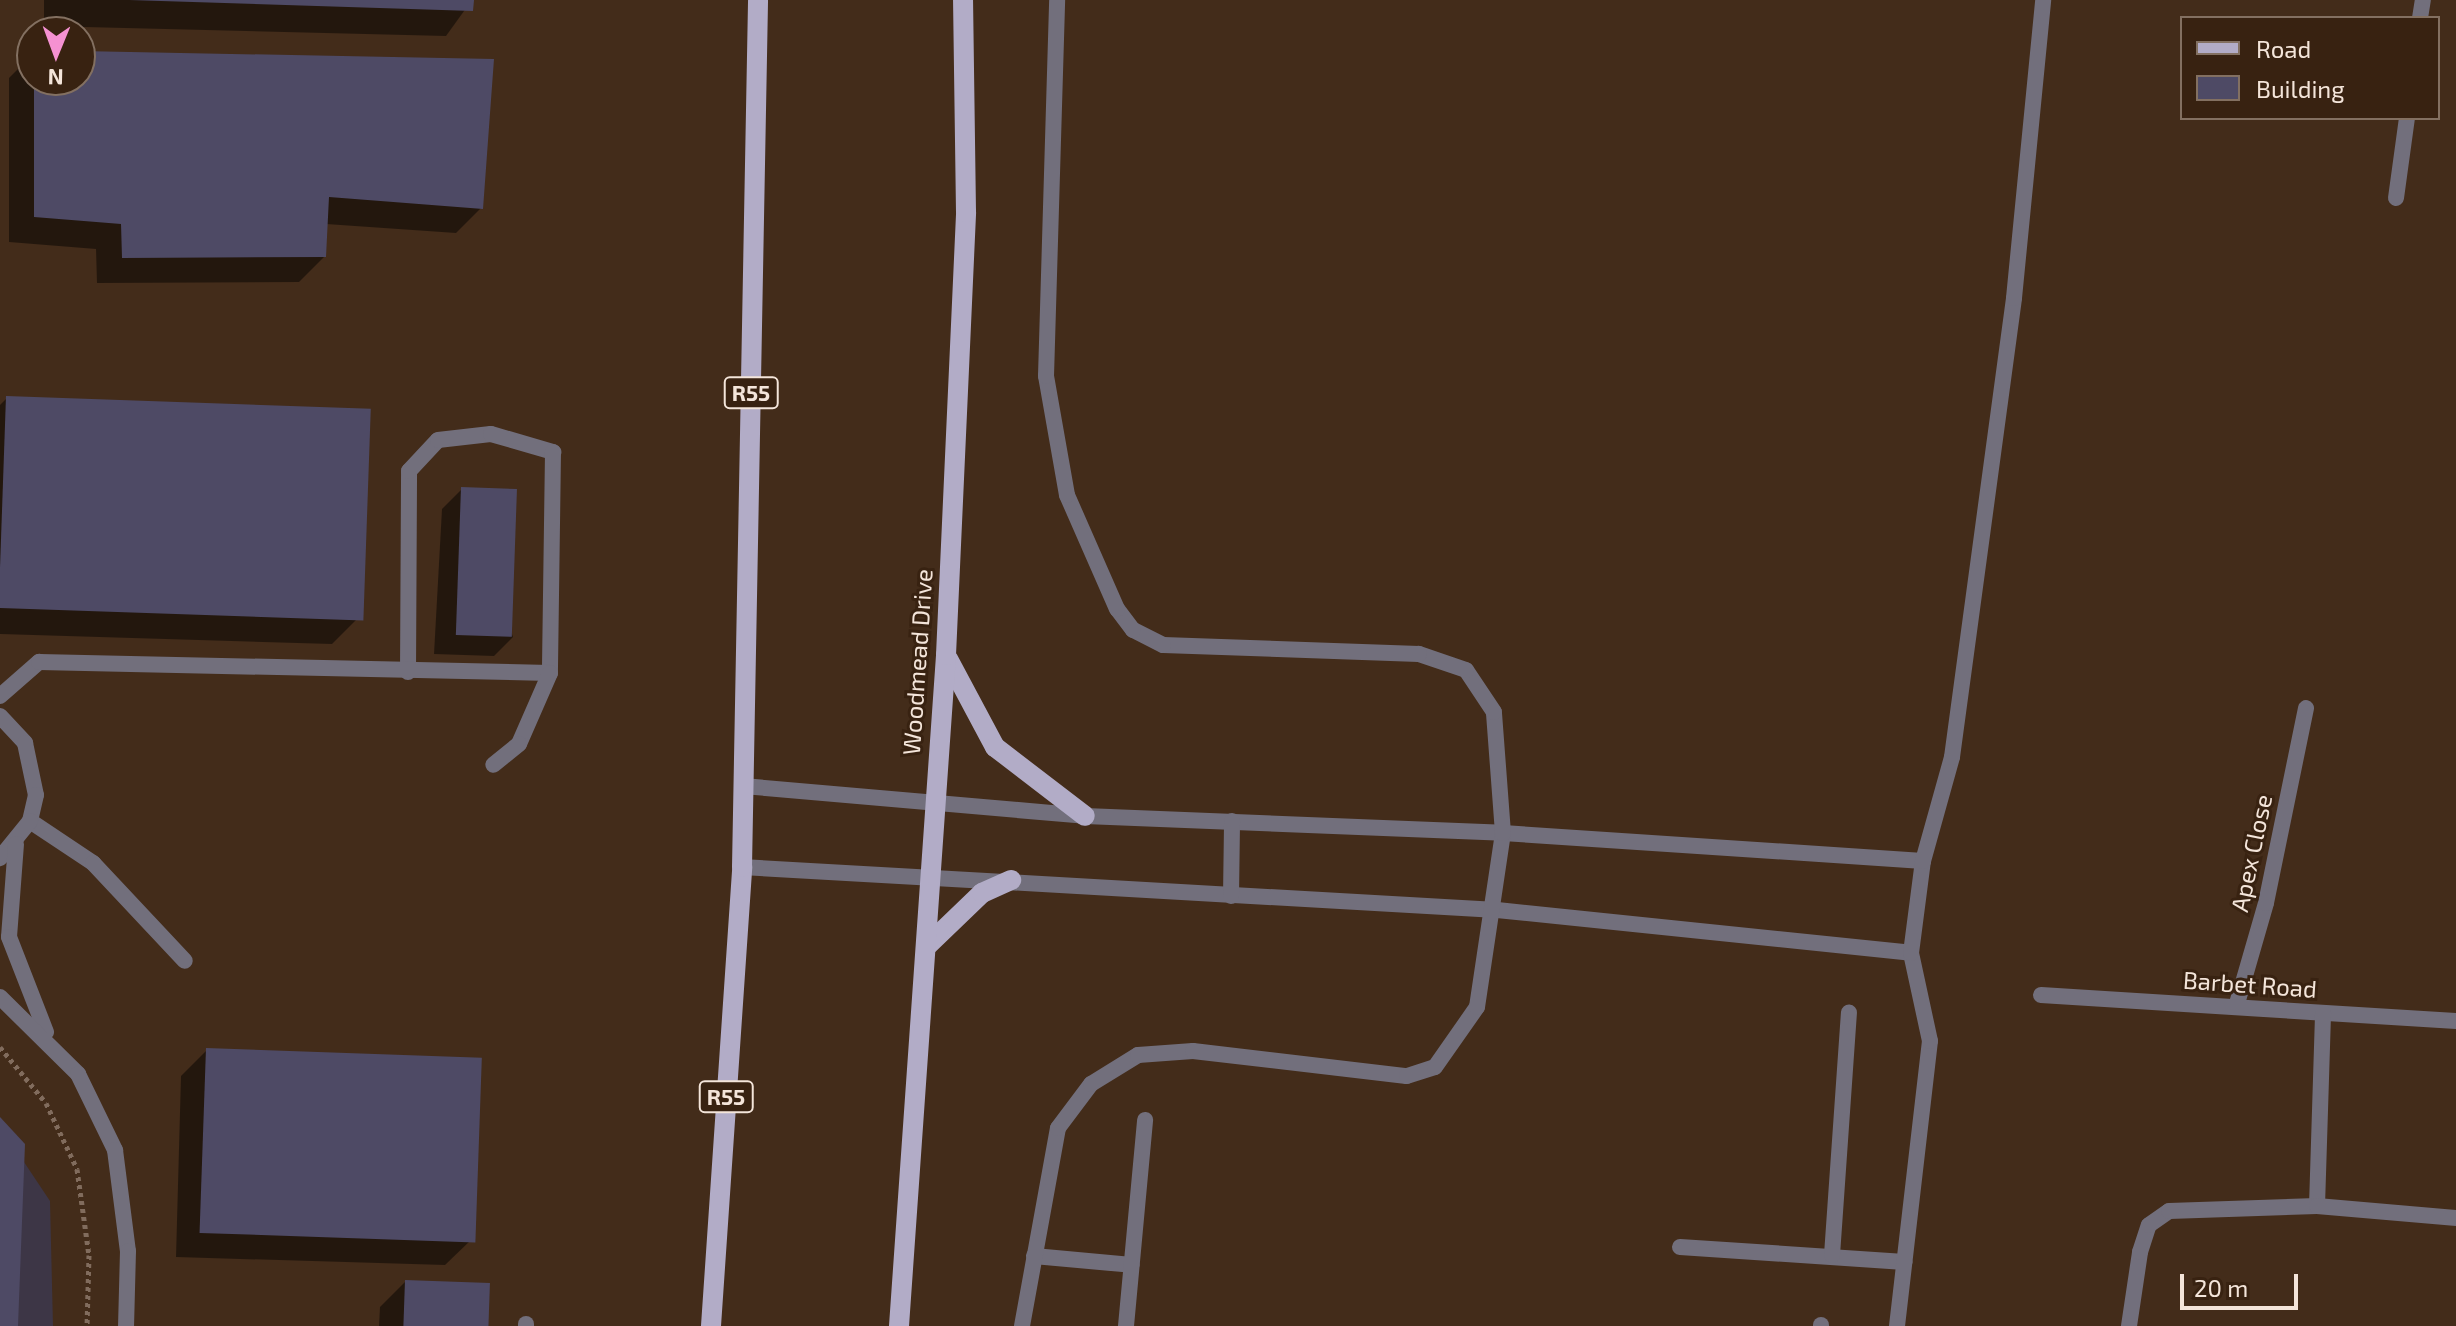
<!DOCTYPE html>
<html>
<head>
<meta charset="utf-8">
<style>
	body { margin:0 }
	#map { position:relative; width:2456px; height:1326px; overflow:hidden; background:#432c1a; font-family:"Exo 2",sans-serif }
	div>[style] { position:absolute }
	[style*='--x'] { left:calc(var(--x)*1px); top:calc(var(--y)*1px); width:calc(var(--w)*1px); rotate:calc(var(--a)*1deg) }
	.commercial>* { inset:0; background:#3d3646 }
	.shadow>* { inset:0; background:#0007 }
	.building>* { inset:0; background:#4e4a65; transform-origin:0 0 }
	.path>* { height:5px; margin-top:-2.5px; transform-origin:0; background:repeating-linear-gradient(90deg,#816c5d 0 4px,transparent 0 8px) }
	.service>* { height:16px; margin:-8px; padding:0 8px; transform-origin:8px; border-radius:8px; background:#726f7c }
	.minor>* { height:16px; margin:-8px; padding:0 8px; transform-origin:8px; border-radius:8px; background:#726f7c }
	.primary>* { height:20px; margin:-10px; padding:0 10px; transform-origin:10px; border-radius:10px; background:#b2acc7 }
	span { translate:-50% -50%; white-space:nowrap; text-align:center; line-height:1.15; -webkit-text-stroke:6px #382211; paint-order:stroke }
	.shield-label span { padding:2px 6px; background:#382211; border:2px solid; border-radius:6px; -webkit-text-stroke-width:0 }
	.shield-label { font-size:22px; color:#f4e5da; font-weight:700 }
	.street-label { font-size:24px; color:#f4e5da }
	.legend { position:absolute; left:2180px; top:16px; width:260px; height:104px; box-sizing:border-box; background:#382211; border:2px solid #837061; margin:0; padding:10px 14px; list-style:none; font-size:24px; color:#f4e5da }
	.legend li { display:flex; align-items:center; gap:16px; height:40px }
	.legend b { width:40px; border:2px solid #837061 }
	.north { position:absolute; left:16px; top:16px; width:80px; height:80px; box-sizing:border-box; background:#382211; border:2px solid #837061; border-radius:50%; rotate:181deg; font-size:22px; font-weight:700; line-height:32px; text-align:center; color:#f4e5da }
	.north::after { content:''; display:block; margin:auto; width:28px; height:36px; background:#f591d2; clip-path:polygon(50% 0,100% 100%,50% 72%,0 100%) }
	.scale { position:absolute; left:2180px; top:1274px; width:118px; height:36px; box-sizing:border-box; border:4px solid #f4e5da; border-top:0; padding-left:10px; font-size:24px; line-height:28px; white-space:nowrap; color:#f4e5da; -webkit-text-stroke:6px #382211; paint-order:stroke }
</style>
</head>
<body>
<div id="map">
	<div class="commercial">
		<i style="clip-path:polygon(0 1126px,50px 1201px,53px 1326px,0 1326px)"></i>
	</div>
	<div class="shadow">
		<i style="clip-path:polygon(44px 0,472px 0,446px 36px,44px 26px)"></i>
		<i style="clip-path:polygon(80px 54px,481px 208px,456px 233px,326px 224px,325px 256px,299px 282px,97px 283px,96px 249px,9px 242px,9px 78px,32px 55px,32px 80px,80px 80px)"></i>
		<i style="clip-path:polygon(7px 398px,357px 619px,332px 644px,0 634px,0 405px)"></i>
		<i style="clip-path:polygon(462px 489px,513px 637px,494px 656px,434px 654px,442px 509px)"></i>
		<i style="clip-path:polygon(207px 1050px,471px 1240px,445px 1265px,176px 1257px,181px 1076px)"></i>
		<i style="clip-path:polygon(405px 1282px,485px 1326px,379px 1326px,380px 1307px)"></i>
	</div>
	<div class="building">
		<i style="clip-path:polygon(129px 0,474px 0,473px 11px)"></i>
		<i style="clip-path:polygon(80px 51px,494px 59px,483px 209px,329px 197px,326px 257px,122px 258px,121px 224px,34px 217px,34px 80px,80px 80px)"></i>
		<i style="left:6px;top:396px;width:365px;height:212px;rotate:2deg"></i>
		<i style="left:461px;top:487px;width:56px;height:148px;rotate:2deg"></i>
		<i style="left:206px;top:1048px;width:276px;height:185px;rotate:2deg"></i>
		<i style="clip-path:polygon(0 1117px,25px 1144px,18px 1326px,0 1326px)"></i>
		<i style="left:405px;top:1280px;width:85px;height:46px;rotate:2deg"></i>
	</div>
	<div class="path">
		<i style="--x:0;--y:1047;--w:72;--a:50.6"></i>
		<i style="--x:46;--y:1103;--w:73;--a:64.8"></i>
		<i style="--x:77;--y:1169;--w:87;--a:82.1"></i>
		<i style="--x:89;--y:1255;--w:71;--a:91.6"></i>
	</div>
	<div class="service">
		<i style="--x:2420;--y:18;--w:18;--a:-81"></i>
		<i style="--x:2396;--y:198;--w:81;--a:-82.2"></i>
		<i style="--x:408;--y:672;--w:201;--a:-89.7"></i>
		<i style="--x:409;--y:471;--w:42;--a:-46.9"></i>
		<i style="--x:438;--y:440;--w:53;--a:-6.5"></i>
		<i style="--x:491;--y:434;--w:65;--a:16.2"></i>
		<i style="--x:553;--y:452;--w:221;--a:90.8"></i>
		<i style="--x:0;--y:696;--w:52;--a:-41.1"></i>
		<i style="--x:39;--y:662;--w:511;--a:1.23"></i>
		<i style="--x:550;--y:673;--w:77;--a:113.6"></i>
		<i style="--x:519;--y:744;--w:33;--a:141"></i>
		<i style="--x:30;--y:821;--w:76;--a:33.7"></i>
		<i style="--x:93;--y:863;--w:134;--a:46.8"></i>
		<i style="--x:2236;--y:1007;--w:108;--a:-73.9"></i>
		<i style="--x:2266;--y:903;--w:199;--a:-78.4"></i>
		<i style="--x:1680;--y:1247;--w:225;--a:3.8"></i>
		<i style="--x:1832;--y:1255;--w:243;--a:-86"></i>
		<i style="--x:1034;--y:1256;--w:98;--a:5.2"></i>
		<i style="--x:526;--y:1326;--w:2;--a:-90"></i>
		<i style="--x:1126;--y:1326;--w:207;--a:-84.7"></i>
		<i style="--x:1821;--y:1326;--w:1;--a:-90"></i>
	</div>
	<div class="minor">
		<i style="--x:0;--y:716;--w:37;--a:47"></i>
		<i style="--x:25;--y:743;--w:53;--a:78.1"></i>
		<i style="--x:36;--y:795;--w:27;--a:103"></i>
		<i style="--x:30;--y:821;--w:48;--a:129"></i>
		<i style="--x:743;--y:786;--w:343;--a:5"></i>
		<i style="--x:1085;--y:816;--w:418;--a:2.3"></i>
		<i style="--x:1503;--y:833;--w:421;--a:3.8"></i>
		<i style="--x:16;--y:844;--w:93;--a:94.3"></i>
		<i style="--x:9;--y:937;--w:102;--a:68.7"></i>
		<i style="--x:742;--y:867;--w:756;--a:3.26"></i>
		<i style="--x:1497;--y:910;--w:416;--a:5.9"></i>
		<i style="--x:1231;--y:896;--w:75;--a:-89.2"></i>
		<i style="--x:2041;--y:995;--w:416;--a:3.6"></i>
		<i style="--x:0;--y:997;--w:110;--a:44.6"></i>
		<i style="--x:78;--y:1074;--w:85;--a:64"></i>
		<i style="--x:115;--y:1150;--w:102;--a:82.7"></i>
		<i style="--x:128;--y:1251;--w:75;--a:91.5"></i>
		<i style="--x:2317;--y:1206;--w:193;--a:-88.2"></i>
		<i style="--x:1022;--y:1326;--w:201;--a:-79.7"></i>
		<i style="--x:1058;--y:1128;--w:55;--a:-53.1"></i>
		<i style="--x:1091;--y:1084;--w:55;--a:-31.7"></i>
		<i style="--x:1138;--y:1055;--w:55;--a:-4.2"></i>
		<i style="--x:1193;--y:1051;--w:215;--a:6.7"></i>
		<i style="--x:1407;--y:1076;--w:29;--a:-18"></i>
		<i style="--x:1435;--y:1067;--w:73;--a:-55"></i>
		<i style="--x:1477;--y:1007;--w:176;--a:-81.5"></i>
		<i style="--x:1503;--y:833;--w:121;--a:-94.3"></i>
		<i style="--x:1494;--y:712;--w:50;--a:-123.7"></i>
		<i style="--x:1466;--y:670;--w:50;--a:-161.2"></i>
		<i style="--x:1419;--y:654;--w:256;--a:-178"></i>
		<i style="--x:1163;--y:645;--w:34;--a:-153"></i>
		<i style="--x:1133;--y:630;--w:26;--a:-127"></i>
		<i style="--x:1117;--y:609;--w:124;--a:-113.7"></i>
		<i style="--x:1067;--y:495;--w:121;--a:-100"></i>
		<i style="--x:1046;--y:376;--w:376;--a:-88.3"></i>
		<i style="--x:1897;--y:1326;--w:287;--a:-83.4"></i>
		<i style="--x:1930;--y:1041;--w:90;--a:-102.2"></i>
		<i style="--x:1911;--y:953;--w:93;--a:-82.6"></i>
		<i style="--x:1923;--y:861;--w:108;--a:-74.4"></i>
		<i style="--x:1952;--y:757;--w:463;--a:-82.3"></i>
		<i style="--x:2014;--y:298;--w:299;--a:-84.4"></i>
		<i style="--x:2129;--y:1326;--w:75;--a:-81.5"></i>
		<i style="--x:2140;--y:1252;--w:28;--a:-72"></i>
		<i style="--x:2149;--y:1225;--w:24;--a:-35"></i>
		<i style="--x:2169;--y:1211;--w:148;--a:-1.9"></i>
		<i style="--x:2317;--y:1206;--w:140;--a:4.9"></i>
	</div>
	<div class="primary">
		<i style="--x:948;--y:659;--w:100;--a:61.9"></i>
		<i style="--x:995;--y:747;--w:113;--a:37.5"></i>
		<i style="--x:928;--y:945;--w:75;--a:-43.9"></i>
		<i style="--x:982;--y:893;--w:32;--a:-24"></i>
		<i style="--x:711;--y:1326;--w:460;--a:-86.1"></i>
		<i style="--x:742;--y:867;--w:867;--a:-88.94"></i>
		<i style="--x:899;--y:1326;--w:673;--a:-85.99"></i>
		<i style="--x:946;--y:655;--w:443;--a:-87.4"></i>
		<i style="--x:966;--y:212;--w:212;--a:-90.8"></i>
	</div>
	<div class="shield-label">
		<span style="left:751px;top:393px">R55</span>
		<span style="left:726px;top:1097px">R55</span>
	</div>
	<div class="street-label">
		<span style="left:917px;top:662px;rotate:-86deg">Woodmead Drive</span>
		<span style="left:2251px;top:853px;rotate:-78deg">Apex Close</span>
		<span style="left:2250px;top:984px;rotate:4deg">Barbet Road</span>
	</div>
	<ul class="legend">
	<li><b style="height:10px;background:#b2acc7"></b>Road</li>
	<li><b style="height:22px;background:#4e4a65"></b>Building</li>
	</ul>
	<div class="north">N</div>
	<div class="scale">20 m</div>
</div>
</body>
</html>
